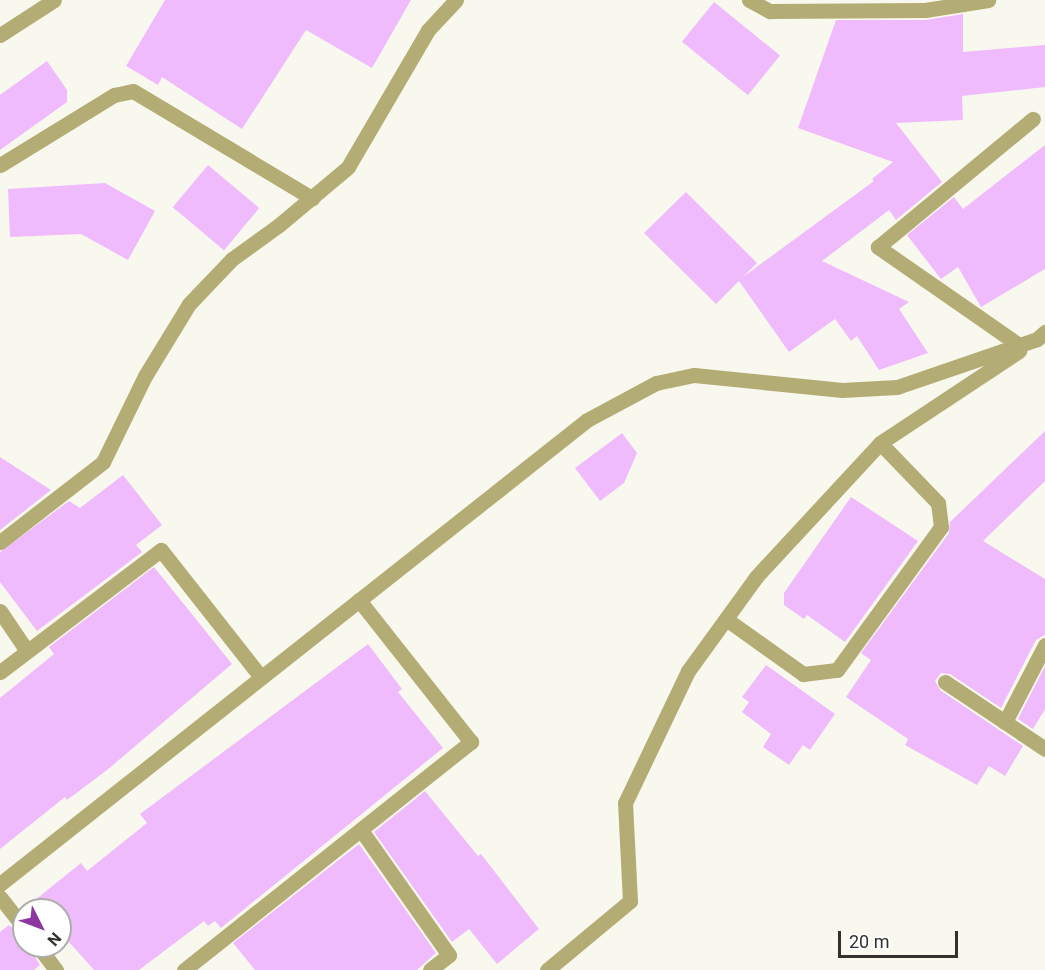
<!DOCTYPE html>
<html>
<head>
<meta charset="utf-8">
<style>
	body { margin:0 }
	#map { position:relative; width:1045px; height:970px; overflow:hidden; background:#f9f8ee; font-family:Roboto,sans-serif }
	div>[style] { position:absolute }
	[style*='--x'] { left:calc(var(--x)*1px); top:calc(var(--y)*1px); width:calc(var(--w)*1px); rotate:calc(var(--a)*1deg) }
	.building>* { inset:0; background:#efbbfc; transform-origin:0 0 }
	.minor>* { height:15px; margin:-7.5px; padding:0 7.5px; transform-origin:7.5px; border-radius:7.5px; background:#b4ac75 }
	span { translate:-50% -50%; white-space:nowrap; text-align:center; line-height:1.15; -webkit-text-stroke:5px #fff; paint-order:stroke }
	.north { position:absolute; left:12px; top:898px; width:60px; height:60px; box-sizing:border-box; background:#fff; border:2px solid #adadab; border-radius:50%; rotate:132deg; font-size:16px; font-weight:700; line-height:24px; text-align:center; color:#32312e }
	.north::after { content:''; display:block; margin:auto; width:21px; height:27px; background:#8d35a1; clip-path:polygon(50% 0,100% 100%,50% 72%,0 100%) }
	.scale { position:absolute; left:838px; top:931px; width:120px; height:27px; box-sizing:border-box; border:3px solid #32312e; border-top:0; padding-left:8px; font-size:18px; line-height:21px; white-space:nowrap; color:#32312e; -webkit-text-stroke:4px #fff; paint-order:stroke }
</style>
</head>
<body>
<div id="map">
	<div class="building">
		<i style="clip-path:polygon(165px 0,411px 0,372px 68px,306px 30px,242px 129px,162px 77px,158px 85px,126px 66px)"></i>
		<i style="left:714px;top:2px;width:85px;height:51px;rotate:39deg"></i>
		<i style="clip-path:polygon(963px 14px,963px 52px,1045px 45px,1045px 87px,962px 96px,963px 120px,896px 123px,942px 182px,896px 220px,889px 210px,822px 261px,909px 302px,899px 309px,928px 353px,879px 370px,857px 336px,851px 341px,835px 319px,789px 352px,739px 281px,716px 304px,644px 233px,686px 192px,757px 263px,743px 277px,874px 181px,872px 179px,893px 162px,798px 128px,836px 20px,925px 20px)"></i>
		<i style="clip-path:polygon(47px 61px,67px 90px,67px 102px,0 150px,0 95px)"></i>
		<i style="clip-path:polygon(1045px 145px,1045px 269px,981px 307px,958px 267px,941px 279px,907px 235px,954px 197px,963px 209px)"></i>
		<i style="left:208px;top:165px;width:67px;height:55px;rotate:40deg"></i>
		<i style="clip-path:polygon(105px 183px,155px 211px,128px 260px,81px 234px,10px 237px,8px 189px)"></i>
		<i style="clip-path:polygon(1045px 431px,1045px 481px,983px 541px,1045px 579px,1045px 635px,1036px 640px,1001px 708px,950px 674px,941px 673px,935px 681px,940px 690px,1023px 746px,1005px 776px,989px 766px,977px 785px,905px 745px,908px 739px,846px 697px,871px 660px,861px 653px,949px 533px,950px 522px)"></i>
		<i style="clip-path:polygon(622px 433px,637px 453px,624px 483px,600px 501px,575px 468px)"></i>
		<i style="clip-path:polygon(0 457px,51px 490px,0 530px)"></i>
		<i style="clip-path:polygon(123px 475px,162px 525px,136px 545px,142px 552px,37px 631px,0 582px,0 552px,69px 501px,80px 508px)"></i>
		<i style="clip-path:polygon(851px 497px,918px 541px,845px 642px,807px 615px,804px 619px,784px 605px,784px 593px)"></i>
		<i style="clip-path:polygon(154px 567px,232px 664px,107px 770px,67px 800px,65px 797px,0 849px,0 698px,54px 654px,49px 647px)"></i>
		<i style="clip-path:polygon(368px 644px,402px 689px,398px 692px,443px 748px,221px 928px,215px 921px,208px 926px,204px 921px,139px 970px,94px 970px,69px 942px,56px 953px,50px 946px,60px 946px,60px 910px,27px 910px,35px 900px,81px 863px,87px 871px,147px 823px,140px 814px)"></i>
		<i style="clip-path:polygon(766px 665px,835px 714px,810px 750px,803px 745px,789px 765px,763px 747px,771px 734px,742px 712px,749px 702px,742px 697px)"></i>
		<i style="clip-path:polygon(1045px 666px,1045px 709px,1033px 729px,1018px 719px)"></i>
		<i style="clip-path:polygon(425px 791px,478px 856px,481px 854px,539px 929px,497px 964px,469px 929px,452px 942px,374px 832px)"></i>
		<i style="clip-path:polygon(359px 844px,436px 953px,417px 970px,255px 970px,233px 943px)"></i>
		<i style="clip-path:polygon(9px 925px,24px 938px,24px 946px,28px 946px,40px 965px,34px 970px,0 970px,0 932px)"></i>
	</div>
	<div class="minor">
		<i style="--x:749;--y:0;--w:24;--a:28"></i>
		<i style="--x:770;--y:11;--w:155;--a:-0.4"></i>
		<i style="--x:925;--y:10;--w:64;--a:-9"></i>
		<i style="--x:0;--y:35;--w:64;--a:-32.9"></i>
		<i style="--x:0;--y:165;--w:134;--a:-31.6"></i>
		<i style="--x:114;--y:95;--w:19;--a:-12"></i>
		<i style="--x:133;--y:91;--w:209;--a:30.9"></i>
		<i style="--x:1019;--y:345;--w:172;--a:-145.2"></i>
		<i style="--x:878;--y:247;--w:201;--a:-39.6"></i>
		<i style="--x:0;--y:542;--w:130;--a:-37.8"></i>
		<i style="--x:103;--y:462;--w:96;--a:-64"></i>
		<i style="--x:145;--y:376;--w:84;--a:-58.6"></i>
		<i style="--x:189;--y:304;--w:62;--a:-46.3"></i>
		<i style="--x:232;--y:259;--w:58;--a:-35.9"></i>
		<i style="--x:279;--y:225;--w:90;--a:-40"></i>
		<i style="--x:348;--y:167;--w:159;--a:-59.7"></i>
		<i style="--x:428;--y:30;--w:41;--a:-47"></i>
		<i style="--x:0;--y:611;--w:48;--a:56"></i>
		<i style="--x:726;--y:619;--w:95;--a:35.5"></i>
		<i style="--x:803;--y:674;--w:34;--a:-7"></i>
		<i style="--x:837;--y:670;--w:177;--a:-54"></i>
		<i style="--x:941;--y:527;--w:24;--a:-97"></i>
		<i style="--x:938;--y:503;--w:83;--a:-134"></i>
		<i style="--x:1045;--y:645;--w:87;--a:117.5"></i>
		<i style="--x:1005;--y:722;--w:48;--a:34"></i>
		<i style="--x:0;--y:672;--w:202;--a:-37.2"></i>
		<i style="--x:161;--y:550;--w:162;--a:51.8"></i>
		<i style="--x:945;--y:682;--w:72;--a:33.7"></i>
		<i style="--x:361;--y:830;--w:153;--a:54.9"></i>
		<i style="--x:449;--y:955;--w:24;--a:142"></i>
		<i style="--x:0;--y:884;--w:748;--a:-38.32"></i>
		<i style="--x:587;--y:420;--w:78;--a:-28.2"></i>
		<i style="--x:656;--y:383;--w:39;--a:-12"></i>
		<i style="--x:694;--y:375;--w:149;--a:5.8"></i>
		<i style="--x:842;--y:390;--w:55;--a:-3.1"></i>
		<i style="--x:897;--y:387;--w:148;--a:-18.9"></i>
		<i style="--x:1037;--y:339;--w:11;--a:-41"></i>
		<i style="--x:0;--y:897;--w:39;--a:52"></i>
		<i style="--x:38;--y:946;--w:30;--a:53"></i>
		<i style="--x:184;--y:970;--w:367;--a:-38.5"></i>
		<i style="--x:471;--y:742;--w:181;--a:-128.3"></i>
		<i style="--x:547;--y:970;--w:108;--a:-39.7"></i>
		<i style="--x:630;--y:901;--w:98;--a:-92.9"></i>
		<i style="--x:625;--y:803;--w:146;--a:-64.5"></i>
		<i style="--x:688;--y:671;--w:116;--a:-54.1"></i>
		<i style="--x:756;--y:577;--w:183;--a:-47.2"></i>
		<i style="--x:880;--y:443;--w:167;--a:-33.5"></i>
	</div>
	<div class="north">N</div>
	<div class="scale">20 m</div>
</div>
</body>
</html>
